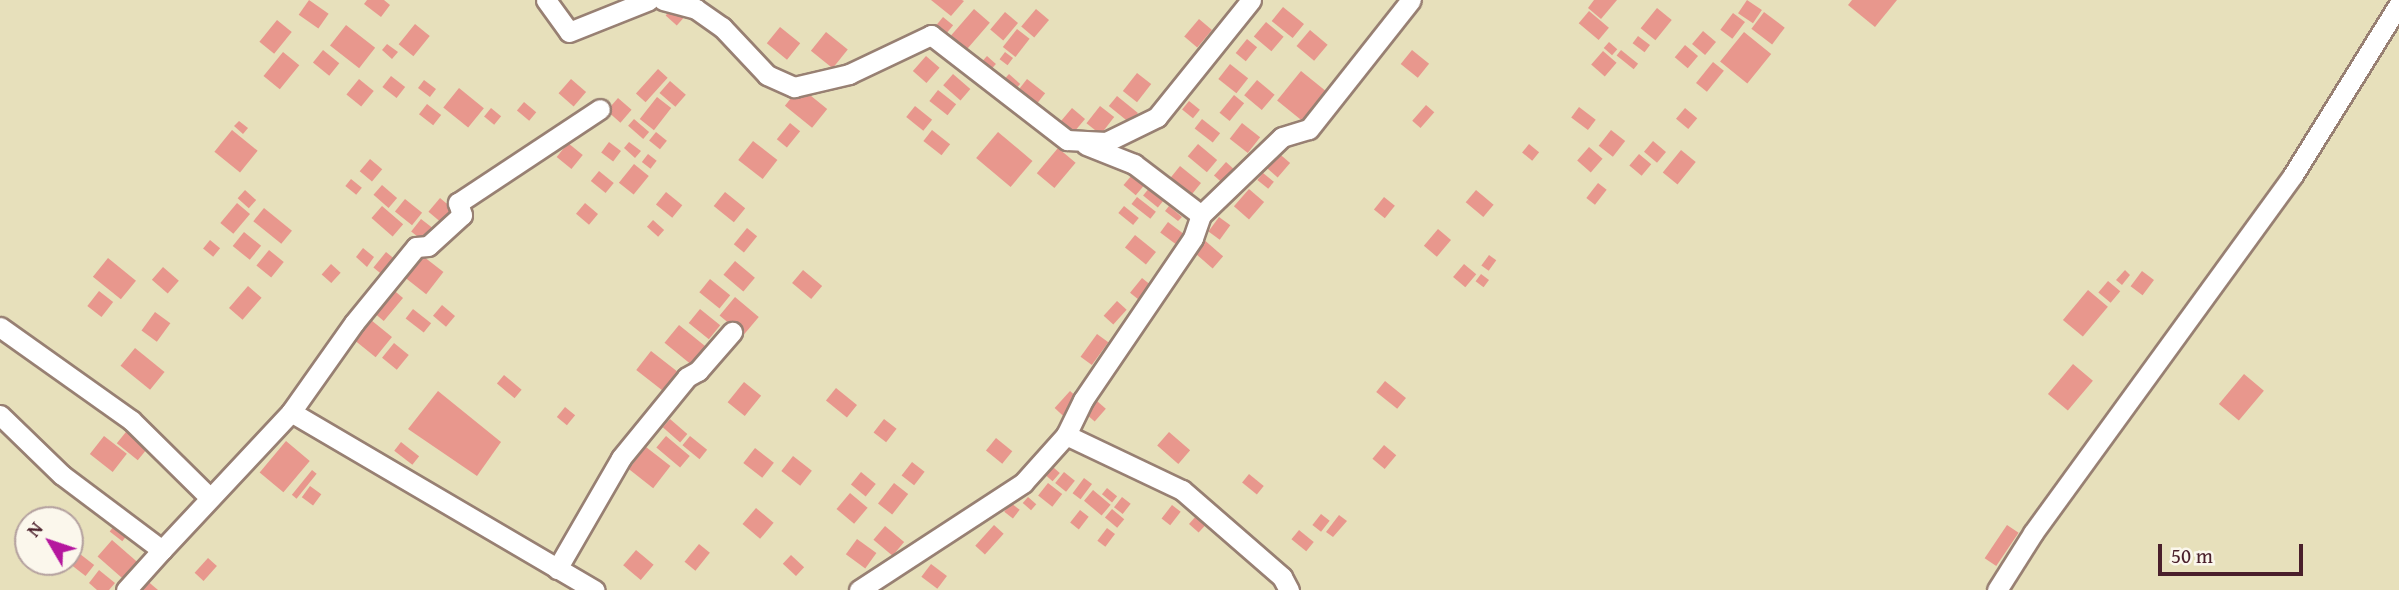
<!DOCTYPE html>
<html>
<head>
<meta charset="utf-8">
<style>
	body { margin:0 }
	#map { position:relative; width:2399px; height:590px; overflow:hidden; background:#e7e0bb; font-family:"Gentium Book Plus",serif }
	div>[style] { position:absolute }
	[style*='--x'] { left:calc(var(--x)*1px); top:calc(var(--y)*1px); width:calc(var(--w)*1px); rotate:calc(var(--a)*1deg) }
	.building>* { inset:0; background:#e8978d; transform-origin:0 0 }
	.roads { filter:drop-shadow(2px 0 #988073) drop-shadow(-2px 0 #988073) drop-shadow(0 2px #988073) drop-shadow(0 -2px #988073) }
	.street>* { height:19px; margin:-9.5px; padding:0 9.5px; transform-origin:9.5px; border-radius:9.5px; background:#fff }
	span { translate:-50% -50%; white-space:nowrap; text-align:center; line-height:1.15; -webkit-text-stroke:6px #fbf7ec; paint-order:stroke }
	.north { position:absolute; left:14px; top:506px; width:70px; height:70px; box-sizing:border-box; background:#fbf7ec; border:2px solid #b4a19f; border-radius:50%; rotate:309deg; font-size:19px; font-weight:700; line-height:28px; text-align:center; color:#4a1f2b }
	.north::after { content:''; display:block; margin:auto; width:24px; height:32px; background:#b5179e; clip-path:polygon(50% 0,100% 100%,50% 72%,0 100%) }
	.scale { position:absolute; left:2158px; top:544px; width:145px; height:32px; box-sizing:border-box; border:4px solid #4a1f2b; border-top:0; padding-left:9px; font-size:21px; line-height:24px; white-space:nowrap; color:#4a1f2b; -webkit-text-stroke:5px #fbf7ec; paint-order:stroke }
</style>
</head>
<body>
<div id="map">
	<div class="building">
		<i style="left:309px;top:0;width:24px;height:18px;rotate:35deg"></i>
		<i style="clip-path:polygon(367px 0,384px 0,390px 5px,381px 17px,364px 4px)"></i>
		<i style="clip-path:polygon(931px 0,962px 0,964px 1px,951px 16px)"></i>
		<i style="clip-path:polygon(1594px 0,1617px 0,1601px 19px,1588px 8px)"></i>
		<i style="left:1747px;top:0;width:18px;height:16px;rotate:34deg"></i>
		<i style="clip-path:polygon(1852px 0,1897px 0,1875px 27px,1848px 5px)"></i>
		<i style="left:675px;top:5px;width:15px;height:14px;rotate:42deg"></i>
		<i style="left:1283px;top:7px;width:27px;height:18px;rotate:39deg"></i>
		<i style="left:1657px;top:8px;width:19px;height:26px;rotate:39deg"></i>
		<i style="left:974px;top:9px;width:21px;height:35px;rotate:41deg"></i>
		<i style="left:1036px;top:9px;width:17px;height:23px;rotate:40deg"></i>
		<i style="left:1589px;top:11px;width:26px;height:16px;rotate:40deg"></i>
		<i style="left:1005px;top:12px;width:17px;height:23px;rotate:40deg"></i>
		<i style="left:1764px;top:12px;width:26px;height:21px;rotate:37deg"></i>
		<i style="left:1733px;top:13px;width:15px;height:21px;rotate:37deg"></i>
		<i style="left:943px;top:17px;width:13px;height:13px;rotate:39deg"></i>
		<i style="left:1199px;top:19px;width:17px;height:23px;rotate:40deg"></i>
		<i style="left:277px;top:20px;width:19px;height:28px;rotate:39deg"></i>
		<i style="left:1266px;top:22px;width:23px;height:19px;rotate:40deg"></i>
		<i style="left:415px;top:24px;width:19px;height:26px;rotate:39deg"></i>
		<i style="left:346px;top:25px;width:37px;height:26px;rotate:38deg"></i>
		<i style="left:780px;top:27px;width:26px;height:21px;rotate:39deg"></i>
		<i style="left:1017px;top:29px;width:16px;height:23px;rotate:38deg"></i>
		<i style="left:1310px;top:30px;width:23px;height:21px;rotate:40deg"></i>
		<i style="left:1703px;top:31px;width:17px;height:17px;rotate:40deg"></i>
		<i style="left:826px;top:32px;width:28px;height:24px;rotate:39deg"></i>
		<i style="left:1744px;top:32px;width:35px;height:38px;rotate:39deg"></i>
		<i style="left:1638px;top:36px;width:15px;height:9px;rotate:37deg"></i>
		<i style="left:1247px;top:39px;width:13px;height:18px;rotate:39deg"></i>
		<i style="left:1609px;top:42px;width:11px;height:8px;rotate:41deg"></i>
		<i style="clip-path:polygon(387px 44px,398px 52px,392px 59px,382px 50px)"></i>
		<i style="left:1685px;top:45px;width:17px;height:16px;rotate:40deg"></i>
		<i style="left:323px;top:50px;width:21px;height:16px;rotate:39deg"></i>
		<i style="left:1412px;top:50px;width:22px;height:18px;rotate:39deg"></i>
		<i style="left:1621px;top:50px;width:22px;height:7px;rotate:39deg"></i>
		<i style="left:1603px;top:51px;width:18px;height:18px;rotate:41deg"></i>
		<i style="left:283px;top:52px;width:21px;height:31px;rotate:39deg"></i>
		<i style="left:1005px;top:52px;width:10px;height:9px;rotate:37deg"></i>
		<i style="left:926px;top:56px;width:18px;height:20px;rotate:41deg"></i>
		<i style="left:987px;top:56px;width:12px;height:10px;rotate:42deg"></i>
		<i style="left:1713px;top:62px;width:14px;height:27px;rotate:39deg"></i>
		<i style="left:1230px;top:64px;width:23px;height:19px;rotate:38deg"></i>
		<i style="left:658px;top:69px;width:13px;height:33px;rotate:42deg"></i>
		<i style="left:1301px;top:71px;width:41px;height:38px;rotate:39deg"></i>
		<i style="left:1137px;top:73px;width:18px;height:23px;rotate:38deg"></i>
		<i style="left:953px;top:74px;width:23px;height:15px;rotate:41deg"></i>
		<i style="left:1009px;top:74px;width:15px;height:9px;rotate:42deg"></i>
		<i style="left:391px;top:76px;width:18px;height:14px;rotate:38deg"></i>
		<i style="left:359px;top:79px;width:19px;height:20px;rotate:39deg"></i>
		<i style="left:571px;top:79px;width:20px;height:19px;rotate:41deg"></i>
		<i style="left:1027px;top:79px;width:23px;height:14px;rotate:38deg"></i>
		<i style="left:424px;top:80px;width:15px;height:10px;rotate:37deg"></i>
		<i style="left:1257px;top:80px;width:23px;height:20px;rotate:40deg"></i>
		<i style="left:670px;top:81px;width:21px;height:16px;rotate:41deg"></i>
		<i style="left:800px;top:87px;width:35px;height:24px;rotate:39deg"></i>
		<i style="left:459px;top:88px;width:32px;height:25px;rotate:39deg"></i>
		<i style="left:938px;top:90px;width:23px;height:14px;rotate:38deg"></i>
		<i style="left:1234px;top:95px;width:13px;height:23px;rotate:39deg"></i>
		<i style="left:1117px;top:96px;width:27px;height:13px;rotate:39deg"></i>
		<i style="left:657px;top:97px;width:18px;height:28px;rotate:38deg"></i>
		<i style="left:618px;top:98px;width:18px;height:17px;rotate:41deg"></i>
		<i style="left:1189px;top:101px;width:14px;height:11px;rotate:39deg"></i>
		<i style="left:524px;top:102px;width:16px;height:11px;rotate:40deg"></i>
		<i style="left:427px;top:104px;width:18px;height:13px;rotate:38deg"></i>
		<i style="left:1426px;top:105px;width:11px;height:21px;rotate:41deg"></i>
		<i style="left:915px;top:106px;width:22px;height:14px;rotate:39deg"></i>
		<i style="left:1100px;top:106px;width:18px;height:22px;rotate:38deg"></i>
		<i style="left:1579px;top:107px;width:21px;height:13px;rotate:37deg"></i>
		<i style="left:491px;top:108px;width:13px;height:11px;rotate:39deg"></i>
		<i style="left:1072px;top:108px;width:17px;height:23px;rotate:40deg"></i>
		<i style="left:1685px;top:108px;width:16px;height:14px;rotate:40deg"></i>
		<i style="left:634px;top:119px;width:20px;height:9px;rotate:41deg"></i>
		<i style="left:1202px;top:119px;width:23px;height:12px;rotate:38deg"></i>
		<i style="clip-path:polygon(239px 121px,248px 128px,243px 134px,234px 126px)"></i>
		<i style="left:790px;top:123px;width:13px;height:21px;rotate:39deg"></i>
		<i style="left:1242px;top:123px;width:23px;height:20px;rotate:38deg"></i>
		<i style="left:232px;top:130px;width:33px;height:28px;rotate:39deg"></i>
		<i style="left:932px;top:130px;width:23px;height:14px;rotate:38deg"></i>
		<i style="left:1611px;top:130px;width:18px;height:20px;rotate:38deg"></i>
		<i style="left:656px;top:132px;width:14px;height:11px;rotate:39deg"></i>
		<i style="left:998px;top:132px;width:45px;height:34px;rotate:40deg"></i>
		<i style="left:753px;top:141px;width:31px;height:24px;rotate:38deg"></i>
		<i style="left:1653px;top:141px;width:17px;height:14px;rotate:40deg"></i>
		<i style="left:609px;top:142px;width:15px;height:13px;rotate:37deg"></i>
		<i style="clip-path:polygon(629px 142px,641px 151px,635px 158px,624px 148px)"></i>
		<i style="left:568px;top:143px;width:19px;height:18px;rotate:39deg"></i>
		<i style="left:1198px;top:144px;width:25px;height:16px;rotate:40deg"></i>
		<i style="left:1529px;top:144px;width:13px;height:11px;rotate:39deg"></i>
		<i style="left:1589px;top:147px;width:18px;height:18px;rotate:41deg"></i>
		<i style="left:1058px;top:148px;width:23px;height:33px;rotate:40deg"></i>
		<i style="left:1275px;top:150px;width:20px;height:19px;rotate:41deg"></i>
		<i style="left:1681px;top:150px;width:19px;height:29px;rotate:39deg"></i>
		<i style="left:648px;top:154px;width:11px;height:10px;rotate:38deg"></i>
		<i style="left:1639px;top:154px;width:16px;height:15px;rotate:40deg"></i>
		<i style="left:370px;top:159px;width:16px;height:16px;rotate:40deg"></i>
		<i style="left:1226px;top:162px;width:13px;height:18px;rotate:42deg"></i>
		<i style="left:634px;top:164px;width:19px;height:24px;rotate:39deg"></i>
		<i style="left:1180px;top:166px;width:27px;height:16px;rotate:39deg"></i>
		<i style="left:1137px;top:169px;width:16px;height:21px;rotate:40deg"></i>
		<i style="left:599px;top:171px;width:19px;height:13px;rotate:39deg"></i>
		<i style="left:1263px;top:173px;width:14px;height:9px;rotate:39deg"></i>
		<i style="left:351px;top:179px;width:14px;height:9px;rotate:39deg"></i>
		<i style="left:1598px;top:183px;width:11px;height:19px;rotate:38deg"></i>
		<i style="left:382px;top:185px;width:20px;height:13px;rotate:41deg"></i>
		<i style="left:1150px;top:187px;width:19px;height:11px;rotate:39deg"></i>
		<i style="left:1249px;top:189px;width:20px;height:23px;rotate:41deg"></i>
		<i style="left:245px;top:190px;width:15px;height:11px;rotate:42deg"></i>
		<i style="left:1476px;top:190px;width:23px;height:16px;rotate:40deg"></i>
		<i style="left:666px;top:192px;width:21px;height:16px;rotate:39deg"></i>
		<i style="left:725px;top:192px;width:26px;height:18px;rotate:39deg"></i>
		<i style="left:1137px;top:197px;width:24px;height:9px;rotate:38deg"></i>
		<i style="left:1384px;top:197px;width:14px;height:16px;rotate:39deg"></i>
		<i style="left:440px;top:198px;width:23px;height:18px;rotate:40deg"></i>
		<i style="left:405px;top:199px;width:22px;height:16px;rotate:39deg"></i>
		<i style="left:237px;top:203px;width:17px;height:26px;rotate:40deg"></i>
		<i style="left:585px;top:203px;width:17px;height:14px;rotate:40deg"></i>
		<i style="left:382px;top:206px;width:28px;height:16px;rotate:41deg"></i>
		<i style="left:1124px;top:206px;width:19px;height:9px;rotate:39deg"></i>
		<i style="clip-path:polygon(1169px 206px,1182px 217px,1178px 221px,1165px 211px)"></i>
		<i style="left:264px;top:208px;width:36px;height:17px;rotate:39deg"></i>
		<i style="left:1219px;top:217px;width:14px;height:18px;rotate:36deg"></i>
		<i style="left:421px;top:219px;width:16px;height:16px;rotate:38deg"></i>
		<i style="left:653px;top:220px;width:15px;height:9px;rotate:42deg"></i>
		<i style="left:1168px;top:222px;width:26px;height:13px;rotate:37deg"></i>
		<i style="left:747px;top:228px;width:13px;height:21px;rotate:39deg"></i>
		<i style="left:1438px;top:229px;width:17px;height:22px;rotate:40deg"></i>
		<i style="left:244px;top:232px;width:22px;height:18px;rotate:39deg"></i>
		<i style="left:1135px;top:235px;width:27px;height:16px;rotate:39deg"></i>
		<i style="left:1202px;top:238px;width:28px;height:16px;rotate:41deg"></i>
		<i style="left:210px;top:240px;width:13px;height:11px;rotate:39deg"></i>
		<i style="clip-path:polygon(363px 248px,374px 257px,367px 267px,356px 257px)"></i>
		<i style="left:269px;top:250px;width:19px;height:20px;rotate:39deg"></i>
		<i style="left:386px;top:252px;width:13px;height:20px;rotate:39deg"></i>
		<i style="left:419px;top:253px;width:31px;height:28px;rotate:38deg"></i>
		<i style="left:1489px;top:255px;width:9px;height:13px;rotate:36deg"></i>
		<i style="left:108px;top:258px;width:36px;height:24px;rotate:39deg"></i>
		<i style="left:735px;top:261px;width:26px;height:18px;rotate:40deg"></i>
		<i style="left:331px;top:264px;width:13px;height:14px;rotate:42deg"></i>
		<i style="left:1464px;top:264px;width:16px;height:17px;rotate:40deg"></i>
		<i style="left:163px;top:267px;width:21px;height:17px;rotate:41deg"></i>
		<i style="left:803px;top:270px;width:25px;height:17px;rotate:40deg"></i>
		<i style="clip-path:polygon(2125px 270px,2130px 275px,2122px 285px,2116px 280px)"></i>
		<i style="left:2142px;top:271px;width:15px;height:19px;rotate:37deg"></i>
		<i style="left:1481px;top:274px;width:10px;height:9px;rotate:37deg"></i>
		<i style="left:1142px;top:278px;width:14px;height:19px;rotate:39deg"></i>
		<i style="left:710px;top:279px;width:26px;height:17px;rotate:39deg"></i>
		<i style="left:2108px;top:281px;width:16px;height:15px;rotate:40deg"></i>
		<i style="left:248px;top:286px;width:18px;height:29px;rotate:41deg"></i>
		<i style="left:390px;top:287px;width:17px;height:30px;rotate:40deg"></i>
		<i style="left:2088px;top:290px;width:26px;height:39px;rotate:40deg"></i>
		<i style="left:99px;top:291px;width:18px;height:19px;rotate:38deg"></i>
		<i style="left:735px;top:297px;width:31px;height:24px;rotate:40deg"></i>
		<i style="left:1117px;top:301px;width:13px;height:20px;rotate:42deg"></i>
		<i style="left:442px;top:305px;width:17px;height:14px;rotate:40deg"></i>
		<i style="left:413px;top:309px;width:23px;height:12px;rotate:38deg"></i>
		<i style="left:700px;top:309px;width:26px;height:18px;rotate:39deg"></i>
		<i style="left:155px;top:312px;width:19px;height:23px;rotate:36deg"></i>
		<i style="left:371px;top:320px;width:27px;height:26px;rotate:39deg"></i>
		<i style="left:679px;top:325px;width:41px;height:23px;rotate:39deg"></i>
		<i style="left:1097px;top:334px;width:14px;height:28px;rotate:36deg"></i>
		<i style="left:394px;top:343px;width:19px;height:19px;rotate:39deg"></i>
		<i style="left:135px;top:348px;width:38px;height:23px;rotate:39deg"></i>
		<i style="left:651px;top:351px;width:37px;height:24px;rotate:38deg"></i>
		<i style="left:2073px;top:364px;width:26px;height:39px;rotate:40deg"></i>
		<i style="left:2244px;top:374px;width:26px;height:39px;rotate:40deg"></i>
		<i style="left:504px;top:375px;width:23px;height:11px;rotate:40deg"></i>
		<i style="left:1385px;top:381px;width:27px;height:14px;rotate:39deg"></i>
		<i style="left:744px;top:382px;width:22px;height:26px;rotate:39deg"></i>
		<i style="left:836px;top:388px;width:27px;height:16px;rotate:39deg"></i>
		<i style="clip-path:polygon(438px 391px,501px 442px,477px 476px,408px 429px)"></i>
		<i style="left:1070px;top:391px;width:15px;height:23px;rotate:42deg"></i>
		<i style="left:1090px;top:395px;width:21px;height:17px;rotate:41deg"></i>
		<i style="left:565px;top:407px;width:13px;height:13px;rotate:39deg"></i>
		<i style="left:670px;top:419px;width:23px;height:11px;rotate:41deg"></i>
		<i style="left:884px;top:419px;width:16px;height:17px;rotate:38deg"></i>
		<i style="left:130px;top:427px;width:27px;height:21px;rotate:39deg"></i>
		<i style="left:1169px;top:432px;width:28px;height:18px;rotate:41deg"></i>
		<i style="left:104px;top:436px;width:29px;height:23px;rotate:38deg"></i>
		<i style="left:666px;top:436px;width:31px;height:15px;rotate:40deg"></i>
		<i style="left:690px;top:436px;width:22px;height:12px;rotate:39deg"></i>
		<i style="left:996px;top:438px;width:21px;height:16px;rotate:39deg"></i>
		<i style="left:286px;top:441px;width:31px;height:41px;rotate:40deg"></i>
		<i style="left:401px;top:442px;width:23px;height:11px;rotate:38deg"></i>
		<i style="left:1384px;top:445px;width:16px;height:18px;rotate:40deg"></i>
		<i style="left:646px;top:447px;width:31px;height:28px;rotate:38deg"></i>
		<i style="left:755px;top:448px;width:24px;height:19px;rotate:38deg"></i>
		<i style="left:793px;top:456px;width:24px;height:19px;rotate:38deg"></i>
		<i style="left:912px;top:462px;width:16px;height:17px;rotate:38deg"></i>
		<i style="left:1053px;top:467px;width:9px;height:11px;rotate:41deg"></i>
		<i style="left:312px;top:470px;width:6px;height:32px;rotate:39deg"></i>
		<i style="left:861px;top:472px;width:19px;height:16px;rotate:39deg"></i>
		<i style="left:1064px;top:472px;width:14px;height:14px;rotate:39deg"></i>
		<i style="left:1249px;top:474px;width:19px;height:11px;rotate:39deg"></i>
		<i style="left:1084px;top:478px;width:10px;height:19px;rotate:37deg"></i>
		<i style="left:894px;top:483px;width:18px;height:26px;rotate:38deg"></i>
		<i style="left:1048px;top:483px;width:18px;height:16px;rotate:38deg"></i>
		<i style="left:310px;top:486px;width:14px;height:14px;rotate:36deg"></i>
		<i style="left:1107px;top:488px;width:13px;height:8px;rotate:39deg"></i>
		<i style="left:1093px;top:490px;width:23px;height:14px;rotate:40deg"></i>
		<i style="left:850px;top:493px;width:23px;height:21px;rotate:40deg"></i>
		<i style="left:1028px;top:497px;width:11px;height:8px;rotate:41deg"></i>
		<i style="left:1122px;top:497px;width:11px;height:13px;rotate:38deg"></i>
		<i style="left:1011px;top:503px;width:11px;height:11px;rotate:38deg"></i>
		<i style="left:1172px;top:505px;width:11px;height:17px;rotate:38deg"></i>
		<i style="left:756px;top:508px;width:23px;height:21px;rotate:40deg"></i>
		<i style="left:1112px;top:509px;width:16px;height:11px;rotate:40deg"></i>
		<i style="left:1080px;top:510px;width:11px;height:16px;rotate:38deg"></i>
		<i style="left:1321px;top:514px;width:11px;height:14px;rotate:38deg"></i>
		<i style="left:1197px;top:515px;width:13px;height:12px;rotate:42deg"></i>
		<i style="clip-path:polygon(1339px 515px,1347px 521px,1333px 537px,1326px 532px)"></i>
		<i style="left:994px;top:525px;width:13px;height:28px;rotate:42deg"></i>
		<i style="left:2007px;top:525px;width:14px;height:40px;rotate:34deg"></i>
		<i style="left:114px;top:526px;width:16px;height:7px;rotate:38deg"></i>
		<i style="left:885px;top:526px;width:25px;height:18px;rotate:40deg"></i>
		<i style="left:1107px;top:528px;width:10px;height:16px;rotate:37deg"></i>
		<i style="left:1299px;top:530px;width:19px;height:12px;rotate:39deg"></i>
		<i style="left:857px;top:539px;width:24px;height:19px;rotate:36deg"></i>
		<i style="left:112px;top:540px;width:37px;height:22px;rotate:41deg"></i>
		<i style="left:699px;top:544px;width:14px;height:23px;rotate:39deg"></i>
		<i style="left:636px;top:550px;width:23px;height:20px;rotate:40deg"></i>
		<i style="left:80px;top:554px;width:18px;height:14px;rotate:38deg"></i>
		<i style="left:791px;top:555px;width:18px;height:12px;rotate:43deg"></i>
		<i style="left:208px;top:558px;width:12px;height:20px;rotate:42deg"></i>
		<i style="left:931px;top:564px;width:20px;height:16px;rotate:37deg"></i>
		<i style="clip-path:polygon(99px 570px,115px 583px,109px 590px,97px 590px,89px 583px)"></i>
		<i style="clip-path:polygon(145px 579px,158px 590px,136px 590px)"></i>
	</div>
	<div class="roads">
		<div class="street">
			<i style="--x:546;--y:0;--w:39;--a:54"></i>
			<i style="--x:569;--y:32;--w:86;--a:-21.8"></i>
			<i style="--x:663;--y:0;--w:34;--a:15"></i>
			<i style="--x:696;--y:9;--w:32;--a:35"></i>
			<i style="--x:722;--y:27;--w:66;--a:46.8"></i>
			<i style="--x:767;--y:75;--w:30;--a:24"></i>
			<i style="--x:794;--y:87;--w:57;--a:-13.3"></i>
			<i style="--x:849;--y:74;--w:91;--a:-25.4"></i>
			<i style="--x:931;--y:35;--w:172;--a:37.7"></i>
			<i style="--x:1067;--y:140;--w:39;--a:3"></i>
			<i style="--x:1106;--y:142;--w:57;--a:-26.1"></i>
			<i style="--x:1157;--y:117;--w:150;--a:-51.2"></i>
			<i style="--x:1086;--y:145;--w:52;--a:21.6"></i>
			<i style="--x:1134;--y:164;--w:84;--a:37.3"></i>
			<i style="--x:0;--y:327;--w:161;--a:35.4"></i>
			<i style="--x:131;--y:420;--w:111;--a:44.6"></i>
			<i style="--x:291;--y:412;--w:109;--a:-54.7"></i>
			<i style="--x:354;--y:323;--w:98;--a:-50.8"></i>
			<i style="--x:416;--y:247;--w:12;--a:-5"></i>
			<i style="--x:428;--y:246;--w:46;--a:-42.4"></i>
			<i style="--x:462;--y:215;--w:13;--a:-108"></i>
			<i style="--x:458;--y:203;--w:170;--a:-33.5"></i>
			<i style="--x:0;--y:415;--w:86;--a:44.1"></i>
			<i style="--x:62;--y:475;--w:125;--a:36.9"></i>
			<i style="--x:162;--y:550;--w:54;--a:132"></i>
			<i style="--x:1066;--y:435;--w:128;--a:25.4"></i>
			<i style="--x:1182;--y:490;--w:133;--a:41"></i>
			<i style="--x:1282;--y:577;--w:15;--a:62"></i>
			<i style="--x:162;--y:550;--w:189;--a:-46.9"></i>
			<i style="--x:291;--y:412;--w:352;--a:30.4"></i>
			<i style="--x:557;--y:569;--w:128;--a:-60"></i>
			<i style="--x:621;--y:458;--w:104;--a:-50.8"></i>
			<i style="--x:687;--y:377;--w:13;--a:-29"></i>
			<i style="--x:698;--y:371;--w:52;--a:-48.9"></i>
			<i style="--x:859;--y:590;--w:196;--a:-33.1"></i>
			<i style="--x:1023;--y:483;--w:64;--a:-48.1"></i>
			<i style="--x:1066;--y:435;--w:39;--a:-64"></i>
			<i style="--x:1083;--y:400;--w:196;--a:-55.8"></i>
			<i style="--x:1193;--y:238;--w:24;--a:-71"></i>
			<i style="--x:1201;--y:215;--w:112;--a:-43.9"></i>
			<i style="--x:1282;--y:137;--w:28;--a:-17"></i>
			<i style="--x:1309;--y:129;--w:164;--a:-51.7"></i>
			<i style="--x:1997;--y:590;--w:67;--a:-57.7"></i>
			<i style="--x:2033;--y:533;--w:442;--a:-54"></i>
			<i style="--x:2293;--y:175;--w:201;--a:-58.2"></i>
		</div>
	</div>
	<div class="north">N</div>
	<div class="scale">50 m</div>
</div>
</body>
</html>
